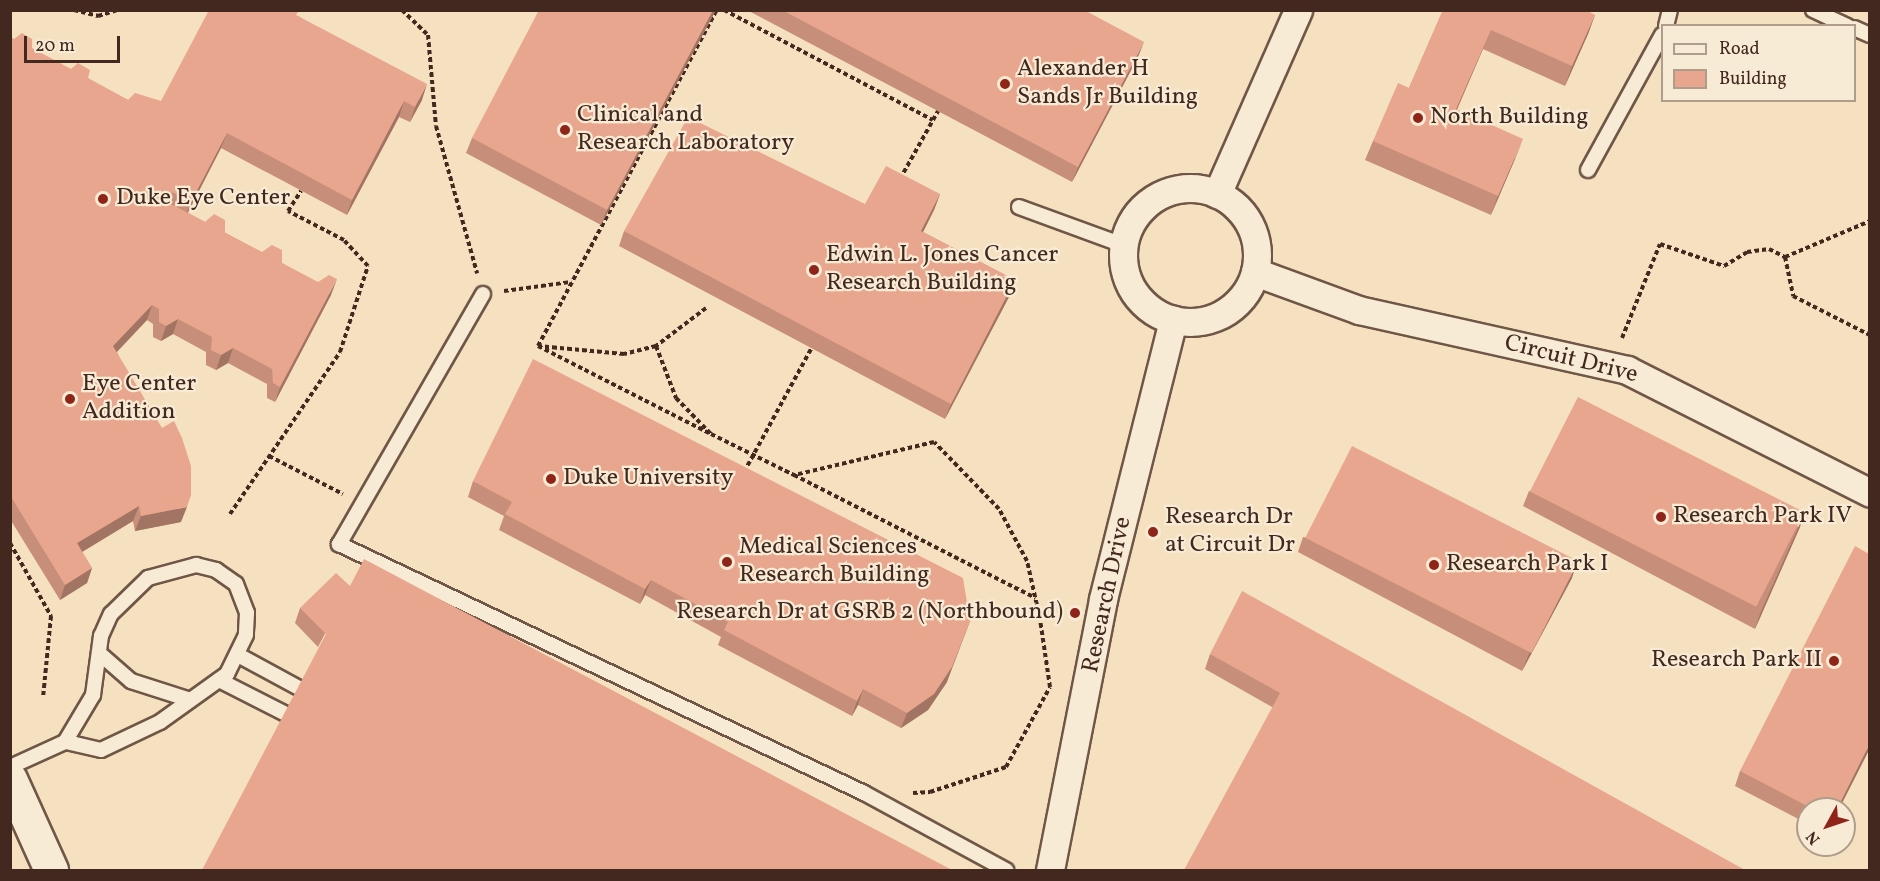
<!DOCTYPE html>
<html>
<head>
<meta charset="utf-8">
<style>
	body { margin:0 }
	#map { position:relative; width:1880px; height:881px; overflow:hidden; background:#f5e0bf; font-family:Vollkorn,serif }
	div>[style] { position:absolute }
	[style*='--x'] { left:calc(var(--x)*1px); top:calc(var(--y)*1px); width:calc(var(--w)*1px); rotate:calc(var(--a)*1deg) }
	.path>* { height:4px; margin-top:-2px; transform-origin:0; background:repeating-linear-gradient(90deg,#42281e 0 4.5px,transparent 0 7.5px) }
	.roads { filter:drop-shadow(2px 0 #6f5646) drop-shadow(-2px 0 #6f5646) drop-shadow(0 2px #6f5646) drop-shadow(0 -2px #6f5646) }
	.lane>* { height:14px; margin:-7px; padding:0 7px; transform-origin:7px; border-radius:7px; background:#f8ebd5 }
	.street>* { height:27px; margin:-13.5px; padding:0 13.5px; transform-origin:13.5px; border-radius:13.5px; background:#f8ebd5 }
	.street>.ring { margin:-13.5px; padding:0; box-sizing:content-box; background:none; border:27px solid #f8ebd5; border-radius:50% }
	.secondary>* { height:33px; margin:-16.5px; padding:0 16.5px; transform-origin:16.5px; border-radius:16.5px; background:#f8ebd5 }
	.wall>* { inset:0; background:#c78f79 }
	.shaded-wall>* { inset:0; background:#a27463 }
	.building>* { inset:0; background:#e7a68d; transform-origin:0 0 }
	.dots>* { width:16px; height:16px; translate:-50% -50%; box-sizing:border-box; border:3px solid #f8ebd5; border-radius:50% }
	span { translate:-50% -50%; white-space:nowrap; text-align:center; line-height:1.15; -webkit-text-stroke:4.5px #f8ebd5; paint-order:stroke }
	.poi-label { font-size:24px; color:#42281e }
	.left { translate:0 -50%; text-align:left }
	.right { translate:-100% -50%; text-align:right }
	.street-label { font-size:24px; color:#42281e }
	.frame { position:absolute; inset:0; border:12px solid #42281e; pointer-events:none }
	.legend { position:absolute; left:1661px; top:24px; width:195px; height:78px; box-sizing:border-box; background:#f8ebd5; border:2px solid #af9d8c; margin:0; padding:8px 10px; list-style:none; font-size:18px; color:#42281e }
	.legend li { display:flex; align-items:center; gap:12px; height:30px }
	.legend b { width:30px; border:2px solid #af9d8c }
	.north { position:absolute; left:1796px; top:797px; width:60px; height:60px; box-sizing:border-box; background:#f8ebd5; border:2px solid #af9d8c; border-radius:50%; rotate:230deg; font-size:16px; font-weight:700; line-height:24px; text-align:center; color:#42281e }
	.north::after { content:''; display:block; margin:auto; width:21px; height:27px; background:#8f2418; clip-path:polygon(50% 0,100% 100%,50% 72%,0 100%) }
	.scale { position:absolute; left:24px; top:36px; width:96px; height:27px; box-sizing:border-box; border:3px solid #42281e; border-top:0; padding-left:8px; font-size:18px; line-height:21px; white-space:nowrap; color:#42281e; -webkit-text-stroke:4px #f8ebd5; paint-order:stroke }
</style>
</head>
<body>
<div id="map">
	<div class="path">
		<i style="--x:74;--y:10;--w:25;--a:14"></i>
		<i style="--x:98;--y:16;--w:21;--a:-17"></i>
		<i style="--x:402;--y:10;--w:36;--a:44"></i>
		<i style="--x:428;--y:35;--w:91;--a:85"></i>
		<i style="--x:436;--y:126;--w:153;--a:74.4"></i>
		<i style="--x:724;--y:10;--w:236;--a:27.8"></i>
		<i style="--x:900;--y:179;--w:78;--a:-60.8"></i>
		<i style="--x:1785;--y:257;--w:92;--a:-23"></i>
		<i style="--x:504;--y:291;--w:68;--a:-7.7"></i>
		<i style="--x:706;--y:308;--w:63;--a:142.8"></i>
		<i style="--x:656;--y:346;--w:56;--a:69"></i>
		<i style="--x:676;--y:398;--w:50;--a:45.8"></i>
		<i style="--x:711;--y:434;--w:93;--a:26.3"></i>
		<i style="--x:1622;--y:338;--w:101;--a:-68"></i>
		<i style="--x:1660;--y:244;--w:68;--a:19"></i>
		<i style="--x:1724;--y:266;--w:27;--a:-31"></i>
		<i style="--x:1747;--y:252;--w:22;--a:-8"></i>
		<i style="--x:1769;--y:249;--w:18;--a:27"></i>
		<i style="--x:1785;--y:257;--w:40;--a:78"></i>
		<i style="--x:1793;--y:296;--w:86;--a:26.9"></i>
		<i style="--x:538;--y:346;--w:381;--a:-62"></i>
		<i style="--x:656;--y:346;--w:33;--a:166"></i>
		<i style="--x:624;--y:354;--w:86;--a:-174.7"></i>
		<i style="--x:538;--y:346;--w:194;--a:27"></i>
		<i style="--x:269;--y:456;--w:83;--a:27.2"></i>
		<i style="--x:744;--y:472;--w:140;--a:-61.4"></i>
		<i style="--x:230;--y:514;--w:196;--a:-55.8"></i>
		<i style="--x:340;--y:352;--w:90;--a:-72"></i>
		<i style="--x:368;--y:266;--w:35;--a:-133"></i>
		<i style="--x:344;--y:240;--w:63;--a:-152.6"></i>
		<i style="--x:288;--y:211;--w:24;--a:-57"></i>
		<i style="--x:10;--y:543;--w:84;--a:60.7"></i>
		<i style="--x:51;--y:616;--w:81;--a:95.6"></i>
		<i style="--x:913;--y:793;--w:17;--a:-3"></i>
		<i style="--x:930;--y:792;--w:80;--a:-18.2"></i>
		<i style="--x:1006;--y:767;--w:91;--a:-61.2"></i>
		<i style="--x:1050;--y:687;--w:69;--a:-98.4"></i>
		<i style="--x:1040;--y:619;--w:59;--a:-102.6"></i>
		<i style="--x:1027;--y:561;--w:59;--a:-118.3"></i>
		<i style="--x:999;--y:509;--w:93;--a:-134.1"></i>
		<i style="--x:934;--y:442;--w:144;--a:166.7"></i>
		<i style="--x:794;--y:475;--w:271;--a:27"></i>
	</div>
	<div class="roads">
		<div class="lane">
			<i style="--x:1813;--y:10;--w:38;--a:25"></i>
			<i style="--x:1666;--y:26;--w:16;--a:-76"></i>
			<i style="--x:1854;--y:28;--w:17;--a:24"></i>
			<i style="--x:1588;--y:170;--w:154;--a:-61.3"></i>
			<i style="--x:1019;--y:207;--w:111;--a:20.1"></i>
			<i style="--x:483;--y:294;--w:289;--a:119.9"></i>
			<i style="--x:339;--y:544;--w:581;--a:25.37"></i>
			<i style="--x:864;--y:793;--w:162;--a:28.5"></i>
			<i style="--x:196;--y:565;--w:21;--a:14"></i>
			<i style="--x:216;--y:570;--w:24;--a:35"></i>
			<i style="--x:236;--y:584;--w:31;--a:69"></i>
			<i style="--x:247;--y:613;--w:22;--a:93"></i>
			<i style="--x:246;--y:635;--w:43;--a:116"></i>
			<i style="--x:227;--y:674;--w:82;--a:144.4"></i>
			<i style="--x:160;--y:722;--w:65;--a:154.6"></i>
			<i style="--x:101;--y:750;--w:37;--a:-167"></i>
			<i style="--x:65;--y:742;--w:55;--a:-59.2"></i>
			<i style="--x:93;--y:695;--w:60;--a:-82.3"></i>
			<i style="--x:101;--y:636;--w:24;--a:-66"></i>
			<i style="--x:111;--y:614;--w:52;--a:-44.2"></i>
			<i style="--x:148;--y:578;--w:50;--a:-15.2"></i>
			<i style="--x:99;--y:653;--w:43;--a:41.2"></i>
			<i style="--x:131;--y:681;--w:59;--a:17.8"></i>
			<i style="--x:238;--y:655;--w:69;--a:28.4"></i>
			<i style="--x:219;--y:680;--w:75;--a:26.9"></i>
			<i style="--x:10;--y:767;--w:60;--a:-24.4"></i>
		</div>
		<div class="street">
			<i class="ring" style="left:1123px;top:188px;width:107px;height:107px"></i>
			<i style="--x:1217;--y:194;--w:201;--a:-66.2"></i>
			<i style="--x:1255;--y:272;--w:111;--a:20.1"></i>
			<i style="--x:1359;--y:310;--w:275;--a:12.6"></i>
			<i style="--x:1627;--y:370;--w:272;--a:26.8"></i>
			<i style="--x:1050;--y:870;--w:276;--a:-78.9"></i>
			<i style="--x:1103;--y:599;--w:288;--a:-75.9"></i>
		</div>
		<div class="secondary">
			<i style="--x:10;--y:779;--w:100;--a:65.7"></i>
		</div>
	</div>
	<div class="wall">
		<i style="clip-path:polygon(716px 10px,601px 225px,466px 153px,472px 138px)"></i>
		<i style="clip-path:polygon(747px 10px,1084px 10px,1138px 57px,1072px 182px)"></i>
		<i style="clip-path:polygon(1443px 10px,1595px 15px,1588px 34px,1565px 86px,1483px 49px,1457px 110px,1515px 159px,1491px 215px,1365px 160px,1373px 141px,1409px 88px)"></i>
		<i style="clip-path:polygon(298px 16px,422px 100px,410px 122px,399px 117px,347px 215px,221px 148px,188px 213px,282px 263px,331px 295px,275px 402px,267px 398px,267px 384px,228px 363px,216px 370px,206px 365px,206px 352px,173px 334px,161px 341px,153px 337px,153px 324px,147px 320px,117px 352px,181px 522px,135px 531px,133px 521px,82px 552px,92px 568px,87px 583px,60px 600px,10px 519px,10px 37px,128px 100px,161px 101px)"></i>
		<i style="clip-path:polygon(940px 194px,934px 210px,923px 232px,1015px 280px,1010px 295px,945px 419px,619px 246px,624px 231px,865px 204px)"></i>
		<i style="clip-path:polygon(473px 481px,947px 682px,928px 710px,901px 728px,858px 705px,852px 716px,718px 645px,721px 637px,645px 595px,640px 604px,499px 530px,504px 516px,468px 497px)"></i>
		<i style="clip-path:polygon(1529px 491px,1800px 527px,1755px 629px,1523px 506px)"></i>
		<i style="clip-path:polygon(1303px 537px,1572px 578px,1522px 671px,1298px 552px)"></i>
		<i style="clip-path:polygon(350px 586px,318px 647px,295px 623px,300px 608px)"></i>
		<i style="clip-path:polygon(1210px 654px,1745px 870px,1272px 707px,1205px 669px)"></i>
		<i style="clip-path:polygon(1869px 750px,1839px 809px,1808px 809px,1808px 824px,1735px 786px,1740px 771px)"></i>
	</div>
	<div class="shaded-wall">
		<i style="clip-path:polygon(713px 10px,716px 10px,601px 225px,607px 210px)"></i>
		<i style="clip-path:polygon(1595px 15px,1588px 34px,1565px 86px,1572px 66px)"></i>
		<i style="clip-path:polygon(1491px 30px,1483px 49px,1448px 129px,1456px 109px)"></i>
		<i style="clip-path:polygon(1144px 42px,1138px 57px,1072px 182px,1078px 167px)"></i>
		<i style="clip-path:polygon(427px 84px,422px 100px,410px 122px,415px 107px)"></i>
		<i style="clip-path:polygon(404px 101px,399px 117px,347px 215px,352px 200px)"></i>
		<i style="clip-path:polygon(227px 133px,221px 148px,185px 217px,191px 202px)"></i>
		<i style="clip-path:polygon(1523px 139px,1515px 159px,1491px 215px,1498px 196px)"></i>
		<i style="clip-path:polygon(940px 194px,934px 210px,916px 246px,921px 231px)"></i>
		<i style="clip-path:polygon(337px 279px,331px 295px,275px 402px,280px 387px)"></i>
		<i style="clip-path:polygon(1015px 280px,1010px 295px,945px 419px,951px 404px)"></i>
		<i style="clip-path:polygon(152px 305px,147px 320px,108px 361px,113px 346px)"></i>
		<i style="clip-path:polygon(178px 319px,173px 334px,161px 341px,166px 326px)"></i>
		<i style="clip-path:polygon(233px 348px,228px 363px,216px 370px,221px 355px)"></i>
		<i style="clip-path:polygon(139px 506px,133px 521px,72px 558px,77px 543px)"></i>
		<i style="clip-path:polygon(187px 507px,181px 522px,135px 531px,141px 516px)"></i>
		<i style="clip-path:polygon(1805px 512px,1800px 527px,1755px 629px,1760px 614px)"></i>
		<i style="clip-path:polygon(1577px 563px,1572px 578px,1522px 671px,1528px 656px)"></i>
		<i style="clip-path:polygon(92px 568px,87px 583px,60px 600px,65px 585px)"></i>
		<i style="clip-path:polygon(651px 580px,645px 595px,640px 604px,645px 589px)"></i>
		<i style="clip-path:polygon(970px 621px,947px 682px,928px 710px,901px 728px,907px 713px)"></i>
		<i style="clip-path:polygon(863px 689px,858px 705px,852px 716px,857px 701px)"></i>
		<i style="clip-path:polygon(1869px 745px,1869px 750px,1839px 809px,1837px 809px)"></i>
	</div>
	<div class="building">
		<i style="clip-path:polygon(209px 10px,299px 10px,296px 15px,427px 84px,415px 107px,404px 101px,352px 200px,227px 133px,191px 202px,172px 192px,167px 202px,205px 222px,214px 214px,225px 220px,225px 233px,262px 252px,272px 245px,282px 250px,282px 263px,318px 282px,329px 275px,337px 279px,280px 387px,273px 383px,272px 369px,233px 348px,221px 355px,211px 350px,212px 337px,178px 319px,166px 326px,159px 322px,159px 309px,152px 305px,113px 346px,162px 428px,174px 421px,182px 438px,191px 466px,191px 495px,187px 507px,141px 516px,139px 506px,77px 543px,92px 568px,65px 585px,10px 495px,10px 37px,14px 39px,22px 33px,32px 39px,32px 48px,71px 69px,78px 63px,90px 70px,88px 78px,128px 100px,135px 93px,161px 101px)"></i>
		<i style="clip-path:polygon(539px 10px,713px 10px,607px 210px,472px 138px)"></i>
		<i style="clip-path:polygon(782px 10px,1084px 10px,1144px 42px,1078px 167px)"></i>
		<i style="clip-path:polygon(1443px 10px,1586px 10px,1595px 15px,1572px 66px,1491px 30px,1456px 109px,1523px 139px,1498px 196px,1373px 141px,1398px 83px,1409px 88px)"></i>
		<i style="clip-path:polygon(688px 117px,865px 204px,886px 166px,940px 194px,921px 231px,1015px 280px,951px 404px,624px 231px)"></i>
		<i style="clip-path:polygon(533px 359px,963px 578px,970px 621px,952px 667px,934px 694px,907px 713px,863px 689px,857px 701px,724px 630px,728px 622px,651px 580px,645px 589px,505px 514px,512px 502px,473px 481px)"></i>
		<i style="left:1578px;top:397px;width:254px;height:106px;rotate:27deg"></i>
		<i style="left:1352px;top:446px;width:254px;height:103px;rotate:27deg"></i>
		<i style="clip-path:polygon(1855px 546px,1869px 554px,1869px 745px,1837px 809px,1813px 809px,1740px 771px)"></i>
		<i style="clip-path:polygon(364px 559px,952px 870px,202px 870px,326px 634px,300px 608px,336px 573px,350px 586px)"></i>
		<i style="clip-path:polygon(1242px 591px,1745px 870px,1184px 870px,1280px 693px,1210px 654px)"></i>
	</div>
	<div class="dots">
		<i style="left:1005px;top:84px;background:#8f2418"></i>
		<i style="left:1418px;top:118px;background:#8f2418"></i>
		<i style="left:565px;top:130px;background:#8f2418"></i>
		<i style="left:103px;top:199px;background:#8f2418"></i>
		<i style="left:814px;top:270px;background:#8f2418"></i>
		<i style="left:70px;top:399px;background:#8f2418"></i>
		<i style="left:551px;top:479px;background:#8f2418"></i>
		<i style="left:1661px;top:517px;background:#8f2418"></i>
		<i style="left:1153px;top:532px;background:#8f2418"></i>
		<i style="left:727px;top:562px;background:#8f2418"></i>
		<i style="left:1434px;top:565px;background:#8f2418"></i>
		<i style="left:1075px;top:613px;background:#8f2418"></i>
		<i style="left:1834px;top:661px;background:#8f2418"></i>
	</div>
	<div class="poi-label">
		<span class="left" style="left:1017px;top:84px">Alexander H<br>Sands Jr Building</span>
		<span class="left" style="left:577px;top:130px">Clinical and<br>Research Laboratory</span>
		<span class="left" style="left:1430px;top:118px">North Building</span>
		<span class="left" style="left:116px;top:199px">Duke Eye Center</span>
		<span class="left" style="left:826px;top:270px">Edwin L. Jones Cancer<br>Research Building</span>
		<span class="left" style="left:82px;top:399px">Eye Center<br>Addition</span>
		<span class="left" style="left:563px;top:479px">Duke University</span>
		<span class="left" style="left:1673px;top:517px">Research Park IV</span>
		<span class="left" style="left:1165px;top:532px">Research Dr<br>at Circuit Dr</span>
		<span class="left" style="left:739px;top:562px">Medical Sciences<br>Research Building</span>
		<span class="left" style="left:1446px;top:565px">Research Park I</span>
		<span class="right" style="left:1063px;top:613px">Research Dr at GSRB 2 (Northbound)</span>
		<span class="right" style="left:1822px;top:661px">Research Park II</span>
	</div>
	<div class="street-label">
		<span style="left:1571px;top:360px;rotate:14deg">Circuit Drive</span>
		<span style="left:1108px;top:595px;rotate:-78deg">Research Drive</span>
	</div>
	<div class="frame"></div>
	<ul class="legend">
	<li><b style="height:8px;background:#f8ebd5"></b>Road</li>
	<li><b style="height:16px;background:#e7a68d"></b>Building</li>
	</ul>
	<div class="north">N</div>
	<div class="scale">20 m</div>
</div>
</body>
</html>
